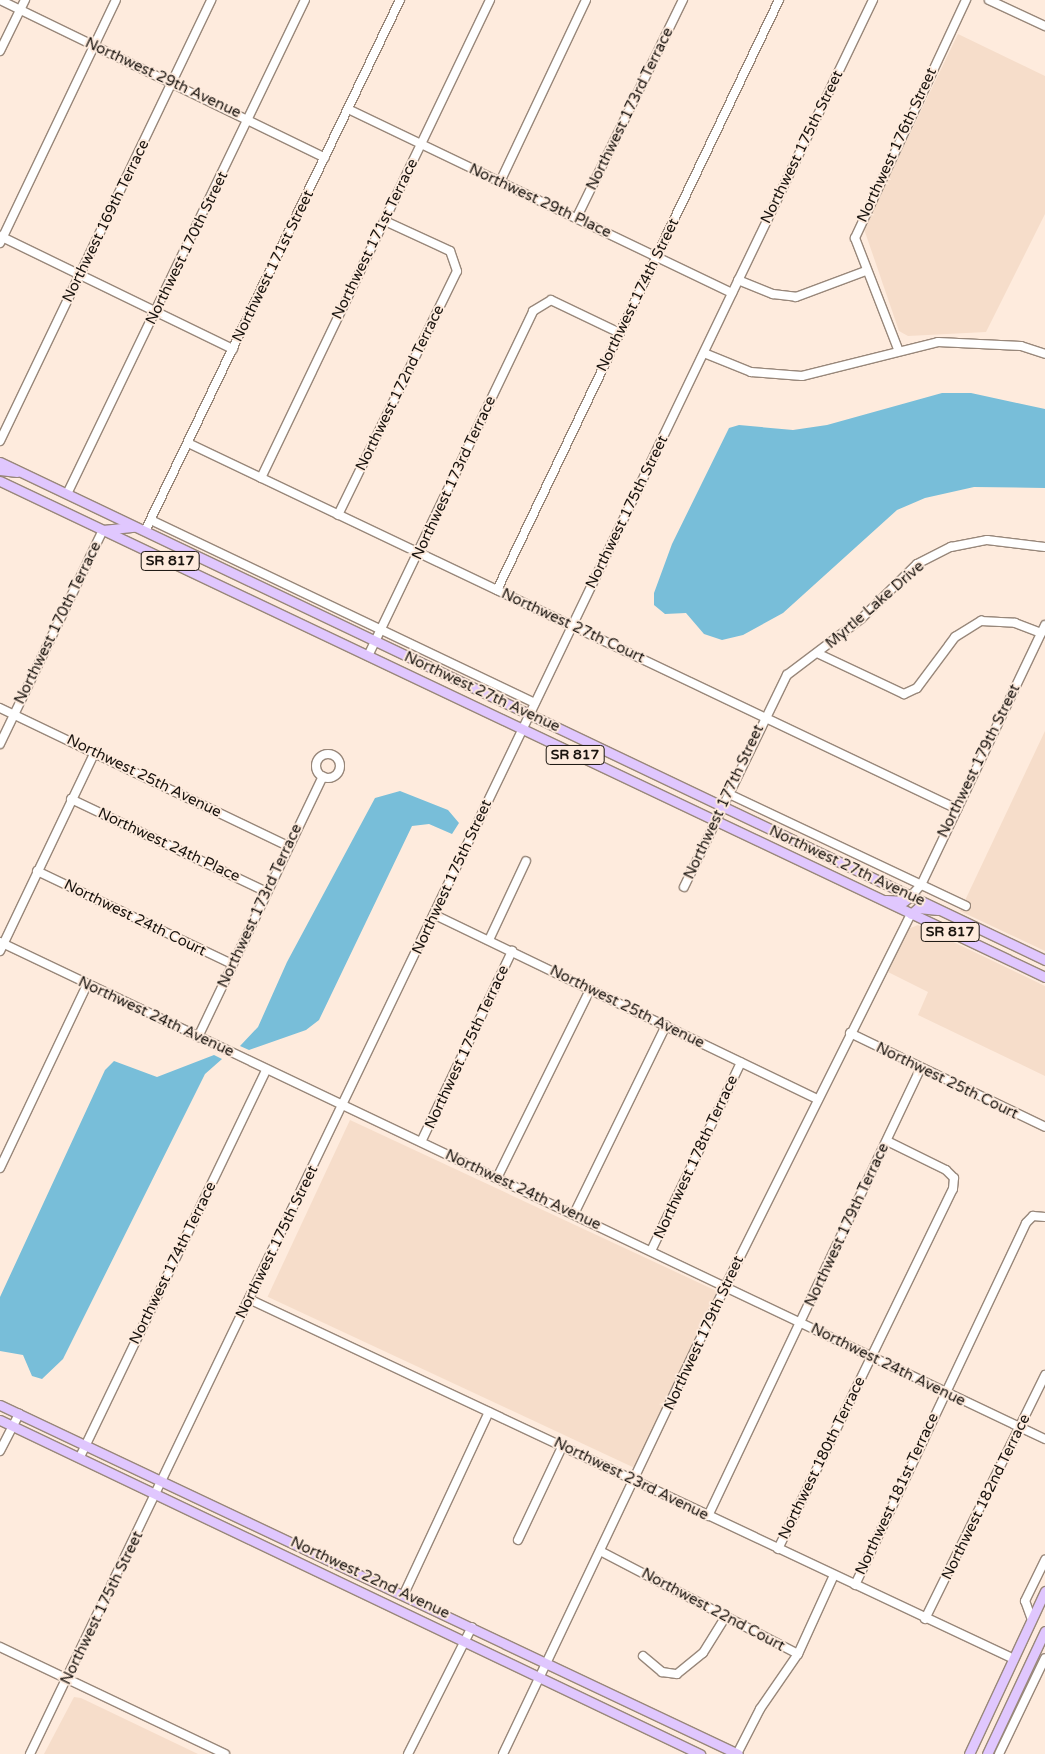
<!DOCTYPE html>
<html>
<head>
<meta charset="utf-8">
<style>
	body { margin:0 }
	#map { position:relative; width:1045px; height:1754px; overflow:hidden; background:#feebdd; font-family:"Varela Round",sans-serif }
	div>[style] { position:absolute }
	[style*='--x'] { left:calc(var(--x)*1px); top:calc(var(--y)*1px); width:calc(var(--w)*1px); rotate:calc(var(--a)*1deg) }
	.built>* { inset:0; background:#f6ddca; transform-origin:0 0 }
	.water>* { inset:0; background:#78bed9 }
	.roads { filter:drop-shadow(1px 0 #98877a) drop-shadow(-1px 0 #98877a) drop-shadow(0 1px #98877a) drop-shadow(0 -1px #98877a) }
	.minor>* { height:8px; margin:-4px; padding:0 4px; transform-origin:4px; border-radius:4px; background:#fff }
	.minor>.ring { margin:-4px; padding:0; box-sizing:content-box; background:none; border:8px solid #fff; border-radius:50% }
	.major>* { height:9px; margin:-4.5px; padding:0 4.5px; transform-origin:4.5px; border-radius:4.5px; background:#e0c7fe }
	span { translate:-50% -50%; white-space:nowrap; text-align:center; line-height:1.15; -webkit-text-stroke:4px #feebdd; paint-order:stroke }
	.shield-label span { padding:1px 4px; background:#feebdd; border:1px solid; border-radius:4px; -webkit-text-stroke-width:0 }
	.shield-label { font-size:14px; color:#19130e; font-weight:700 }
	.street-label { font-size:15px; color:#19130e }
</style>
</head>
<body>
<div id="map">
	<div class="built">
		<i style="clip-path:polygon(958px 34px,1045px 76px,1045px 214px,986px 332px,908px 336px,899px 331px,864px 229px)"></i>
		<i style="clip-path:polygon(1045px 731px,1045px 951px,960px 911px)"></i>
		<i style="clip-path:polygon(918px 925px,1045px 986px,1045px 1076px,918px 1015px,928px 992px,888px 972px,908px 929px)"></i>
		<i style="left:350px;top:1120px;width:405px;height:195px;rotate:25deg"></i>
		<i style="clip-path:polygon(74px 1697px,81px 1698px,198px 1754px,44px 1754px)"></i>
	</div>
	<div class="water">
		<i style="clip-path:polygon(942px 393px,971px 393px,1045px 409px,1045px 488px,974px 487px,925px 498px,897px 510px,783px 613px,743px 635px,722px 640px,704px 634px,686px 613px,665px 614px,654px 605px,654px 593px,672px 544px,729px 428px,739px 425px,793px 430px,827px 425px)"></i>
		<i style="clip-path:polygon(400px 791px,448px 810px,459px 823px,452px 834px,429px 824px,412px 826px,319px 1020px,306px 1030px,249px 1050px,240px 1046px,258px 1027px,287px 962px,375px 798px)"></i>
		<i style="clip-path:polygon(214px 1055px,222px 1059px,205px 1074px,63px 1359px,42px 1379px,32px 1376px,23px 1355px,0 1351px,0 1297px,105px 1070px,114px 1061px,157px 1077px)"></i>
	</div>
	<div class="roads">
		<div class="minor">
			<i style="--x:0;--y:0;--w:361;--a:25.9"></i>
			<i style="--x:989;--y:0;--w:62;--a:24.9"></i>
			<i style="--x:0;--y:51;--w:57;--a:-63.9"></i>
			<i style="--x:348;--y:109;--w:426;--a:25.6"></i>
			<i style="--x:500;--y:182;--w:201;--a:-64.7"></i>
			<i style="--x:577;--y:217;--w:242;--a:-64"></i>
			<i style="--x:0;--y:236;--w:259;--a:25.9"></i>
			<i style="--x:0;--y:243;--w:269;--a:-64.5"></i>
			<i style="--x:738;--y:280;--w:38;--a:22"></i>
			<i style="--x:773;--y:294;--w:23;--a:7"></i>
			<i style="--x:796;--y:297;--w:75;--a:-20.4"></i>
			<i style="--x:898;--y:349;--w:119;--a:-111.2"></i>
			<i style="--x:855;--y:238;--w:263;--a:-65"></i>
			<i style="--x:704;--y:353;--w:51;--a:22"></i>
			<i style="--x:751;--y:372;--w:51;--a:4.5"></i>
			<i style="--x:802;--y:376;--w:140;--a:-14"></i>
			<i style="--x:938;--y:342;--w:83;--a:2.8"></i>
			<i style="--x:1021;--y:346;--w:25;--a:18"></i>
			<i style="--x:0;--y:441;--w:489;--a:-64.4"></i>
			<i style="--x:188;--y:443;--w:852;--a:25.45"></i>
			<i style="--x:261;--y:478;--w:530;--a:-64.4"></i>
			<i style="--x:67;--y:494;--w:548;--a:-64.28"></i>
			<i style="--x:338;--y:515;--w:271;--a:-64"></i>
			<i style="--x:457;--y:271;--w:21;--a:-109"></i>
			<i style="--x:450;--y:251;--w:72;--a:-155.2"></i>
			<i style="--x:151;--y:520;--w:425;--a:25.5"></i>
			<i style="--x:145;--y:531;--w:589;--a:-64.35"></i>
			<i style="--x:497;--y:590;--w:654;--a:-64.45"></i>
			<i style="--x:819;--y:654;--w:94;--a:25.2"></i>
			<i style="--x:904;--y:694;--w:14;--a:-25"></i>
			<i style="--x:917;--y:688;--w:64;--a:-53.3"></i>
			<i style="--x:955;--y:637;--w:31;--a:-32"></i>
			<i style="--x:981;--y:621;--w:34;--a:3"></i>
			<i style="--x:1015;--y:623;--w:28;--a:21"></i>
			<i style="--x:368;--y:656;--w:382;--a:-64.4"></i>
			<i style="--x:533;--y:311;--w:21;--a:-31"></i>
			<i style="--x:551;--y:300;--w:76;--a:25.6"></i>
			<i style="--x:0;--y:708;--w:319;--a:25.6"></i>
			<i style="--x:0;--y:744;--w:237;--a:-64.3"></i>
			<i class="ring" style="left:316px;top:754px;width:16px;height:16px"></i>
			<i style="--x:729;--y:794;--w:262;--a:25.3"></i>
			<i style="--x:71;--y:799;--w:217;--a:25.4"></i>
			<i style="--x:37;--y:871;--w:216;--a:25.5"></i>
			<i style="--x:684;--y:887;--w:236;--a:-64.1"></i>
			<i style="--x:787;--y:675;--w:93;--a:-37.1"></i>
			<i style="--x:861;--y:619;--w:78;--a:-44.5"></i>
			<i style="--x:917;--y:564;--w:38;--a:-27"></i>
			<i style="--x:951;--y:547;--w:37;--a:-11"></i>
			<i style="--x:987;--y:540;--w:58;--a:6.9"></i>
			<i style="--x:911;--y:896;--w:15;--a:-48"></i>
			<i style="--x:921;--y:885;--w:288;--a:-64.5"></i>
			<i style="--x:435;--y:915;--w:425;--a:25.7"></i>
			<i style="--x:489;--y:940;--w:87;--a:-64.9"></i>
			<i style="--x:0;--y:942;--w:1157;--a:25.44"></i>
			<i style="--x:0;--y:951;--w:221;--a:-64.5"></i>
			<i style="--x:850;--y:1033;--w:216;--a:25.7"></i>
			<i style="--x:198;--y:1037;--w:289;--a:-64.4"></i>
			<i style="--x:421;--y:1142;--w:212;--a:-64.5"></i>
			<i style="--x:0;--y:1168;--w:203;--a:-64.6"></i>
			<i style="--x:497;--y:1178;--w:210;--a:-63.7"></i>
			<i style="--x:574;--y:1214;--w:210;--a:-64"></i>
			<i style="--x:651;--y:1251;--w:209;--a:-64.5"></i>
			<i style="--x:249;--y:1299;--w:845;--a:25.2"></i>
			<i style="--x:0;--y:1451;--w:42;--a:-62.8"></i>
			<i style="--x:80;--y:1457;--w:429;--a:-64.3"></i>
			<i style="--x:708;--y:1516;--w:495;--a:-64.6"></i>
			<i style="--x:518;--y:1540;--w:105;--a:-64.7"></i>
			<i style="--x:778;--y:1549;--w:400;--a:-64.1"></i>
			<i style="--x:953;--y:1189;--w:11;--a:-85"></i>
			<i style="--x:954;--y:1178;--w:11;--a:-135"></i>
			<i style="--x:946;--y:1170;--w:66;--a:-153.8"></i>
			<i style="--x:602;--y:1552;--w:221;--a:27.5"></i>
			<i style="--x:855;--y:1585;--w:400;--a:-64.7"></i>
			<i style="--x:1026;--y:1223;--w:10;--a:-45"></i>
			<i style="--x:1033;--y:1216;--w:12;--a:5"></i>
			<i style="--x:404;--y:1594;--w:201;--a:-65"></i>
			<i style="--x:925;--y:1619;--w:272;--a:-63.8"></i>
			<i style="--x:1032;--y:1620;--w:20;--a:-110"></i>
			<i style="--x:1025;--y:1601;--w:46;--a:-64"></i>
			<i style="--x:0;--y:1647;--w:249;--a:25.4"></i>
			<i style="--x:643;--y:1656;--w:25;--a:40"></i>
			<i style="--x:662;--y:1672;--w:15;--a:8"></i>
			<i style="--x:677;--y:1674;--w:33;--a:-39"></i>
			<i style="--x:703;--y:1653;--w:44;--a:-58.1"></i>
			<i style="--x:30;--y:1754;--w:1946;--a:-64.33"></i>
			<i style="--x:408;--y:1754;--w:142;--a:-63.3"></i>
			<i style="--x:503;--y:1754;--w:517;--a:-64.57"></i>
			<i style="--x:725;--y:1287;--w:417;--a:-63.5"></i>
			<i style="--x:737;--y:1754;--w:51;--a:-62.9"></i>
			<i style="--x:760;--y:1709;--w:67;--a:-55.4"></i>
			<i style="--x:798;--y:1654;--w:87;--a:-65.5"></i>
			<i style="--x:999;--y:1754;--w:106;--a:-64.4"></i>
		</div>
		<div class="major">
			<i style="--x:0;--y:462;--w:1158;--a:25.48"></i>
			<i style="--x:0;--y:470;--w:17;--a:7"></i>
			<i style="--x:0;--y:481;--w:1157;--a:25.39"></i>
			<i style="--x:103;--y:530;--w:31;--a:-6"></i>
			<i style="--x:886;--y:900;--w:18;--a:3"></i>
			<i style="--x:904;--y:901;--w:9;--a:-36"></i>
			<i style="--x:911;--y:914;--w:9;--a:-41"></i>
			<i style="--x:918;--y:908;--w:20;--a:6"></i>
			<i style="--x:0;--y:1405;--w:816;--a:25.31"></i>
			<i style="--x:0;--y:1420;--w:776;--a:25.51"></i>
			<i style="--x:969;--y:1754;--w:180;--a:-65"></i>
			<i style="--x:987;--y:1754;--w:136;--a:-64.8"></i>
		</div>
	</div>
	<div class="shield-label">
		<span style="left:170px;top:561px">SR 817</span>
		<span style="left:575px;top:755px">SR 817</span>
		<span style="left:950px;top:932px">SR 817</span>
	</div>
	<div class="street-label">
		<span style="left:163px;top:78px;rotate:25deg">Northwest 29th Avenue</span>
		<span style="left:630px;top:109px;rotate:-64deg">Northwest 173rd Terrace</span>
		<span style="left:897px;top:145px;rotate:-65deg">Northwest 176th Street</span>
		<span style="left:802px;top:147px;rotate:-64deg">Northwest 175th Street</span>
		<span style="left:540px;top:201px;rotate:25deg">Northwest 29th Place</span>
		<span style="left:106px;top:221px;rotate:-64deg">Northwest 169th Terrace</span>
		<span style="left:375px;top:239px;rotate:-64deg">Northwest 171st Terrace</span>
		<span style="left:187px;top:248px;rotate:-64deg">Northwest 170th Street</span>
		<span style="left:273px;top:266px;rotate:-64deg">Northwest 171st Street</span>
		<span style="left:638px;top:295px;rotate:-64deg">Northwest 174th Street</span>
		<span style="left:400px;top:388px;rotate:-64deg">Northwest 172nd Terrace</span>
		<span style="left:454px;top:478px;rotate:-65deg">Northwest 173rd Terrace</span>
		<span style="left:627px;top:512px;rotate:-64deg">Northwest 175th Street</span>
		<span style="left:875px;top:605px;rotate:-41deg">Myrtle Lake Drive</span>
		<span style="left:58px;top:623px;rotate:-64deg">Northwest 170th Terrace</span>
		<span style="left:573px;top:626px;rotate:25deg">Northwest 27th Court</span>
		<span style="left:482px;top:692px;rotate:25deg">Northwest 27th Avenue</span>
		<span style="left:979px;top:761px;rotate:-64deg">Northwest 179th Street</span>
		<span style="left:144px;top:776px;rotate:26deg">Northwest 25th Avenue</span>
		<span style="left:724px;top:802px;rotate:-65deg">Northwest 177th Street</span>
		<span style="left:169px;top:845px;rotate:25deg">Northwest 24th Place</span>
		<span style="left:847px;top:866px;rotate:25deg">Northwest 27th Avenue</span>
		<span style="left:452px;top:877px;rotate:-65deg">Northwest 175th Street</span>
		<span style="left:260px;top:906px;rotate:-65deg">Northwest 173rd Terrace</span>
		<span style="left:135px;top:918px;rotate:26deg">Northwest 24th Court</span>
		<span style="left:627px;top:1007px;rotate:26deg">Northwest 25th Avenue</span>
		<span style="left:156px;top:1017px;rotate:25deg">Northwest 24th Avenue</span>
		<span style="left:467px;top:1047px;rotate:-65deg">Northwest 175th Terrace</span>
		<span style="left:947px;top:1081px;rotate:26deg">Northwest 25th Court</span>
		<span style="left:696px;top:1157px;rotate:-65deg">Northwest 178th Terrace</span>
		<span style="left:523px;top:1190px;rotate:25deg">Northwest 24th Avenue</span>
		<span style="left:847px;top:1225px;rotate:-65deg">Northwest 179th Terrace</span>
		<span style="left:277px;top:1242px;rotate:-64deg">Northwest 175th Street</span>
		<span style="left:173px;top:1263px;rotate:-64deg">Northwest 174th Terrace</span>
		<span style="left:704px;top:1333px;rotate:-65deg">Northwest 179th Street</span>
		<span style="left:888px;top:1365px;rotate:26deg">Northwest 24th Avenue</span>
		<span style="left:822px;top:1458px;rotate:-64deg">Northwest 180th Terrace</span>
		<span style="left:631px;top:1479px;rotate:26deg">Northwest 23rd Avenue</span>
		<span style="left:897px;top:1494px;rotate:-65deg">Northwest 181st Terrace</span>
		<span style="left:986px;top:1497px;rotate:-64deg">Northwest 182nd Terrace</span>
		<span style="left:370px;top:1578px;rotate:25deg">Northwest 22nd Avenue</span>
		<span style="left:102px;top:1608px;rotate:-64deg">Northwest 175th Street</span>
		<span style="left:713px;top:1610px;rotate:28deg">Northwest 22nd Court</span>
	</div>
</div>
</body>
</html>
